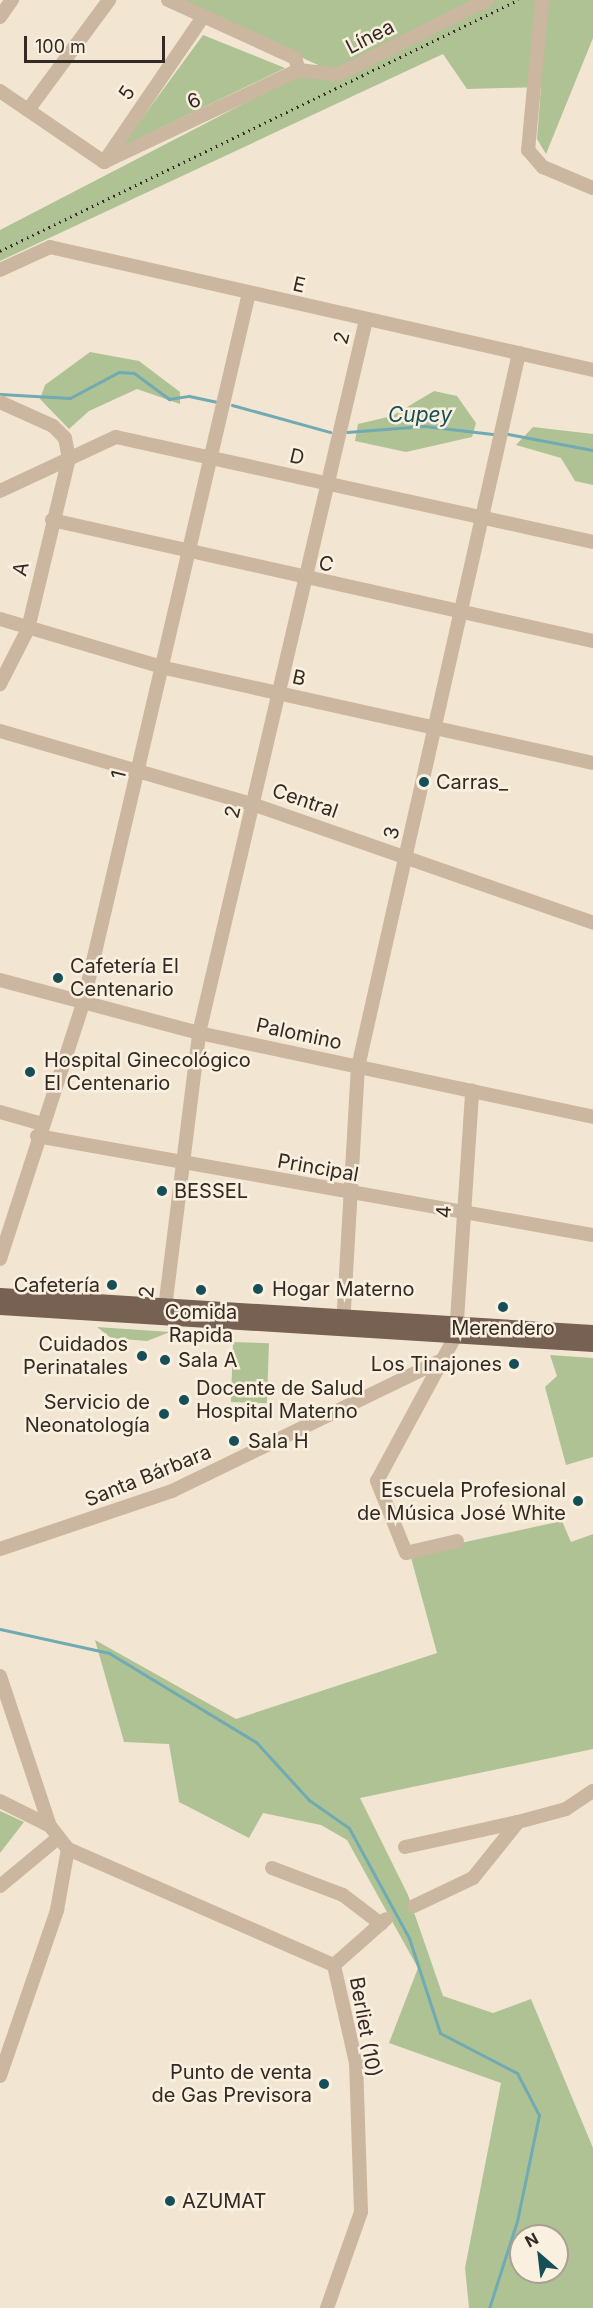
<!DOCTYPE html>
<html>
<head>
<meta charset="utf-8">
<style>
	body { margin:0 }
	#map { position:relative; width:593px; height:2308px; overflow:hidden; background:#f2e6d3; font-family:Inter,sans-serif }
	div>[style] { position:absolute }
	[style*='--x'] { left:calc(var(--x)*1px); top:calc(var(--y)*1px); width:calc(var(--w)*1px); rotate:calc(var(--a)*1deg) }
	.green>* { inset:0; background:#afc293; transform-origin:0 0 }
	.stream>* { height:3px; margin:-1.5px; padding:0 1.5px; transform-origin:1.5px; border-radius:1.5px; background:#70aab2 }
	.minor>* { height:14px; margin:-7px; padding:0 7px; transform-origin:7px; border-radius:7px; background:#cbb69f }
	.major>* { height:15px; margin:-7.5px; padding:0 7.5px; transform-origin:7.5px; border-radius:7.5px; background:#776153 }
	.rail>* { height:3px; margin-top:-1.5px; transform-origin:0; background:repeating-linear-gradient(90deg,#342923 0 1.5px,transparent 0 6px) }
	.dots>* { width:16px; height:16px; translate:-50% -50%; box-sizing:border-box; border:3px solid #faf0df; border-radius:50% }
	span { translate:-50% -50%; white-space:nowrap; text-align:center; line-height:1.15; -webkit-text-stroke:5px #faf0df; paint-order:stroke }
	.street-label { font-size:20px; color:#342923 }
	.poi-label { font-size:20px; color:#342923 }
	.left { translate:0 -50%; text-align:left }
	.right { translate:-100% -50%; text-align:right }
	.water-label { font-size:21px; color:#164f58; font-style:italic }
	.north { position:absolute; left:509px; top:2224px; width:60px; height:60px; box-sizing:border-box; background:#faf0df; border:2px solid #aba094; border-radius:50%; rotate:332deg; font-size:16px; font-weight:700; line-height:24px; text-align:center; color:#342923 }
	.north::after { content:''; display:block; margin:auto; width:21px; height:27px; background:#164f58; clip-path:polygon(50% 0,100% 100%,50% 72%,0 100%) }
	.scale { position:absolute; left:24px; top:36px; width:141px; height:27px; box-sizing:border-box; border:3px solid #342923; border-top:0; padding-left:8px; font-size:18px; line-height:21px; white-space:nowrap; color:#342923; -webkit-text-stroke:4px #faf0df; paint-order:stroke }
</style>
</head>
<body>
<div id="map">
	<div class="green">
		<i style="clip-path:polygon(176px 0,593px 0,593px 38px,546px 154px,537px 139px,541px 87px,467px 89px,443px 54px,0 261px,0 230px,318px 65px)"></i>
		<i style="clip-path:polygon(203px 35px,285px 68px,121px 147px)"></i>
		<i style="clip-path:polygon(90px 352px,139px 361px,180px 392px,180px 404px,137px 389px,89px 411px,69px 429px,40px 399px,45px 385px)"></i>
		<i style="clip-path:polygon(434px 391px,457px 396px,476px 423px,472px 437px,406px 452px,355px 441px,358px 424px,392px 416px)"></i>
		<i style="clip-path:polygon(533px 427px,593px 434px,593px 485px,575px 481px,561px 458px,516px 445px)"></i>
		<i style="clip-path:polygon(97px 1327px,170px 1332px,147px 1341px,111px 1338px)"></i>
		<i style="left:233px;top:1342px;width:36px;height:60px;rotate:2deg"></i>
		<i style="clip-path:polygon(550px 1355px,593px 1358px,593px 1457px,566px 1465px,545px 1387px,557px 1376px)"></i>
		<i style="clip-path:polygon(evenodd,562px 1521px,571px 1542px,593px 1534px,593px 1749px,360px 1798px,408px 1895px,443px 1996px,493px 2013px,531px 1999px,593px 2148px,593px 2308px,469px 2308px,465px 2268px,501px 2083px,389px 2043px,418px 1968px,347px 1840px,321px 1825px,263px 1813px,249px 1838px,179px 1802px,169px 1744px,124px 1742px,95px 1640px,236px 1719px,437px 1653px,410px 1554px,562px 1521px,521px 2236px,557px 2236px,557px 2272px,521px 2272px,521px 2236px)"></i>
		<i style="clip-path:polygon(0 1811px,24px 1822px,0 1853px)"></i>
	</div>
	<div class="stream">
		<i style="--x:0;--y:394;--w:70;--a:3.3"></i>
		<i style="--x:70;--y:398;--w:55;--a:-28"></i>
		<i style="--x:119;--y:372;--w:15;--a:4"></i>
		<i style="--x:134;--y:373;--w:44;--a:36.6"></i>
		<i style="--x:169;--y:399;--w:20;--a:-9"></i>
		<i style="--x:189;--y:396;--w:30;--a:12"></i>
		<i style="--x:232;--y:405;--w:102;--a:15.4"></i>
		<i style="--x:347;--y:432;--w:77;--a:-4.5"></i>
		<i style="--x:424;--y:426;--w:69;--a:6.6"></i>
		<i style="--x:508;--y:434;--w:86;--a:10.7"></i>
		<i style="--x:0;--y:1629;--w:112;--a:12.4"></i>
		<i style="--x:109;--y:1653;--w:172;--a:31.2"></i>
		<i style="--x:256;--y:1742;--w:79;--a:47.6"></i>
		<i style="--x:309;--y:1800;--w:49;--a:35"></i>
		<i style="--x:349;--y:1828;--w:125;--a:61.4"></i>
		<i style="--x:409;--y:1938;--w:100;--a:71.9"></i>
		<i style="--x:440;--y:2033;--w:87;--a:27.5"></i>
		<i style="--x:517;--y:2073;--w:47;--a:62.4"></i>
		<i style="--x:539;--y:2115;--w:108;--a:101.7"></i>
		<i style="--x:517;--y:2221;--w:91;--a:107.8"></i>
	</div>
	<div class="minor">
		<i style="--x:168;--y:0;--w:140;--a:24.5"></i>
		<i style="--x:295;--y:58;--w:13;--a:72"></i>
		<i style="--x:542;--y:0;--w:151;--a:95.3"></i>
		<i style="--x:528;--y:150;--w:23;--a:49"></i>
		<i style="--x:543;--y:167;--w:54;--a:22.8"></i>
		<i style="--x:0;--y:17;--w:21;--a:-55"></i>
		<i style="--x:299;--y:70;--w:38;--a:7"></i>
		<i style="--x:337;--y:75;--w:168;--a:-26.6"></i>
		<i style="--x:0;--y:91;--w:126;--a:34.3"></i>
		<i style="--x:28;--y:110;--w:137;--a:-53.6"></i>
		<i style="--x:104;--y:162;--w:216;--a:-25.3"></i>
		<i style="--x:104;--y:162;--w:176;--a:-55.7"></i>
		<i style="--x:0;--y:270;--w:55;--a:-24.7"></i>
		<i style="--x:50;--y:247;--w:557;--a:12.76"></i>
		<i style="--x:0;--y:402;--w:58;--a:24.4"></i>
		<i style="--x:53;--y:426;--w:17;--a:45"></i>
		<i style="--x:65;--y:438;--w:20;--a:79"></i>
		<i style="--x:69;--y:458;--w:176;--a:103.5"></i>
		<i style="--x:28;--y:629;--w:62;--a:117"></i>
		<i style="--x:0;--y:491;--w:128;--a:-25"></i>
		<i style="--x:116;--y:437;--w:488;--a:12.4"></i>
		<i style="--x:52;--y:520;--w:554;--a:12.61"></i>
		<i style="--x:0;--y:619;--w:172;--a:16.5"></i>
		<i style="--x:165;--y:668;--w:438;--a:12.5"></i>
		<i style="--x:0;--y:731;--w:266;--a:16.2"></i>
		<i style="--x:255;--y:805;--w:358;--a:19.2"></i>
		<i style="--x:0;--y:980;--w:206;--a:14.9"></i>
		<i style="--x:199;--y:1033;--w:403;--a:12"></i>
		<i style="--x:0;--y:1112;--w:44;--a:15.9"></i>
		<i style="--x:37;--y:1136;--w:565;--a:10.1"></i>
		<i style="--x:0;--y:1259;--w:268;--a:-72"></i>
		<i style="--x:83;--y:1004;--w:730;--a:-76.86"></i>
		<i style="--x:164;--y:1316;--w:285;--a:-82.9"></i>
		<i style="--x:199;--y:1033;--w:732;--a:-76.82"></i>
		<i style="--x:343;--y:1326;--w:259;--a:-86.7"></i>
		<i style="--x:358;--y:1067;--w:732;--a:-77.29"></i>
		<i style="--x:457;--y:1541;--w:52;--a:166.8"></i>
		<i style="--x:406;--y:1553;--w:78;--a:-111.9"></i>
		<i style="--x:377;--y:1481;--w:166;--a:-61.6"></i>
		<i style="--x:456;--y:1335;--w:245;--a:-86.2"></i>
		<i style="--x:0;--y:1549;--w:182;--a:-18.6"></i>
		<i style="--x:172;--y:1491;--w:300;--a:-25.9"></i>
		<i style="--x:0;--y:1676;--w:158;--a:71.6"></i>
		<i style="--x:50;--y:1826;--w:29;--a:52"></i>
		<i style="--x:68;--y:1849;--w:290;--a:23.6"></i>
		<i style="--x:0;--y:1801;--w:56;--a:26.6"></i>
		<i style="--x:405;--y:1847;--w:116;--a:-12.5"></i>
		<i style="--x:272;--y:1868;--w:76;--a:20.8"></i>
		<i style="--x:343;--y:1895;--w:48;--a:37.3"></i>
		<i style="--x:0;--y:1886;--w:75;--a:-39.6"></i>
		<i style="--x:414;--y:1906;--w:65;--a:-25.4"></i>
		<i style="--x:473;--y:1878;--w:72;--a:-51.2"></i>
		<i style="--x:518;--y:1822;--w:50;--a:-15.2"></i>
		<i style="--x:566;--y:1809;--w:32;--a:-34"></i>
		<i style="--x:334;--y:1965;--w:69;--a:-41.5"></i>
		<i style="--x:0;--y:2076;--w:176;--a:-71"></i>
		<i style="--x:57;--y:1910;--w:62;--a:-79.8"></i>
		<i style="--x:327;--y:2308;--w:102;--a:-70.5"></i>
		<i style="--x:361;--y:2212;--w:149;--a:-91.9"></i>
		<i style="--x:356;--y:2063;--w:100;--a:-102.7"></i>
	</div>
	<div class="major">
		<i style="--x:0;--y:1295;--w:594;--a:3.57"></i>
		<i style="--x:0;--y:1307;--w:594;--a:3.57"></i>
	</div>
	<div class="rail">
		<i style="--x:0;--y:251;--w:576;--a:-25.85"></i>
	</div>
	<div class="dots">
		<i style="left:424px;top:782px;background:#164f58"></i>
		<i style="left:58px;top:978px;background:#164f58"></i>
		<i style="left:30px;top:1072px;background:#164f58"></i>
		<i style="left:162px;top:1191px;background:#164f58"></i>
		<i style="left:112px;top:1285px;background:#164f58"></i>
		<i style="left:258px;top:1289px;background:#164f58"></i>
		<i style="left:201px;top:1290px;background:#164f58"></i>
		<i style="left:503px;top:1307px;background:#164f58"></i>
		<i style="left:142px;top:1356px;background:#164f58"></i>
		<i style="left:165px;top:1360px;background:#164f58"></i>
		<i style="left:514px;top:1364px;background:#164f58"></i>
		<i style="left:184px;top:1400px;background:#164f58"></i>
		<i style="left:164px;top:1414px;background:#164f58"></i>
		<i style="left:234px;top:1441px;background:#164f58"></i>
		<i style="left:578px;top:1501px;background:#164f58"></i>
		<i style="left:324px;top:2084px;background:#164f58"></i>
		<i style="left:170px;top:2201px;background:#164f58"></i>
	</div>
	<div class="street-label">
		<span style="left:370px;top:37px;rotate:-27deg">Línea</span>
		<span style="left:127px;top:93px;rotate:-56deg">5</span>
		<span style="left:194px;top:101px;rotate:-25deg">6</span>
		<span style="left:299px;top:285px;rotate:13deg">E</span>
		<span style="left:342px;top:338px;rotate:-76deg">2</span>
		<span style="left:297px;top:457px;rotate:13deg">D</span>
		<span style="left:326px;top:564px;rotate:13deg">C</span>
		<span style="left:21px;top:569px;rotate:-77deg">A</span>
		<span style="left:299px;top:678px;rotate:12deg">B</span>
		<span style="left:119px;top:775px;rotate:-76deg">1</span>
		<span style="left:305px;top:801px;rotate:19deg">Central</span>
		<span style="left:233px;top:812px;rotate:-76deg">2</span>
		<span style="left:392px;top:833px;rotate:-76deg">3</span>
		<span style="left:299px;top:1034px;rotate:12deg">Palomino</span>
		<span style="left:318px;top:1168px;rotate:10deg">Principal</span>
		<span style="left:444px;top:1212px;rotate:-87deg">4</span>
		<span style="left:147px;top:1292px;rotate:-84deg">2</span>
		<span style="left:148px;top:1476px;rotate:-22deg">Santa Bárbara</span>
		<span style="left:365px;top:2027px;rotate:80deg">Berliet (10)</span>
	</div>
	<div class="poi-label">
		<span class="left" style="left:436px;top:782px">Carras_</span>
		<span class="left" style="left:70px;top:978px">Cafetería El<br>Centenario</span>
		<span class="left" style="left:44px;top:1072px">Hospital Ginecológico<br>El Centenario</span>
		<span class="left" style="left:174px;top:1191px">BESSEL</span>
		<span class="right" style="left:100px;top:1285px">Cafetería</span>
		<span class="left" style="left:272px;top:1289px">Hogar Materno</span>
		<span style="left:201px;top:1324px">Comida<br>Rapida</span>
		<span style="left:503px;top:1328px">Merendero</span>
		<span class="right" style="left:128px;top:1356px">Cuidados<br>Perinatales</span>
		<span class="left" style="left:178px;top:1360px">Sala A</span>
		<span class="right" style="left:502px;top:1364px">Los Tinajones</span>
		<span class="left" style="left:196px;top:1400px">Docente de Salud<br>Hospital Materno</span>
		<span class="right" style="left:150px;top:1414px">Servicio de<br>Neonatología</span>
		<span class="left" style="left:248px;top:1441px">Sala H</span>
		<span class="right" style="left:566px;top:1502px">Escuela Profesional<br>de Música José White</span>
		<span class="right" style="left:312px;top:2084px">Punto de venta<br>de Gas Previsora</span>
		<span class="left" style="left:182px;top:2201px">AZUMAT</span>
	</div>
	<div class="water-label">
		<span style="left:420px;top:415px">Cupey</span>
	</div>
	<div class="north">N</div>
	<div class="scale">100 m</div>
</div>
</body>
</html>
